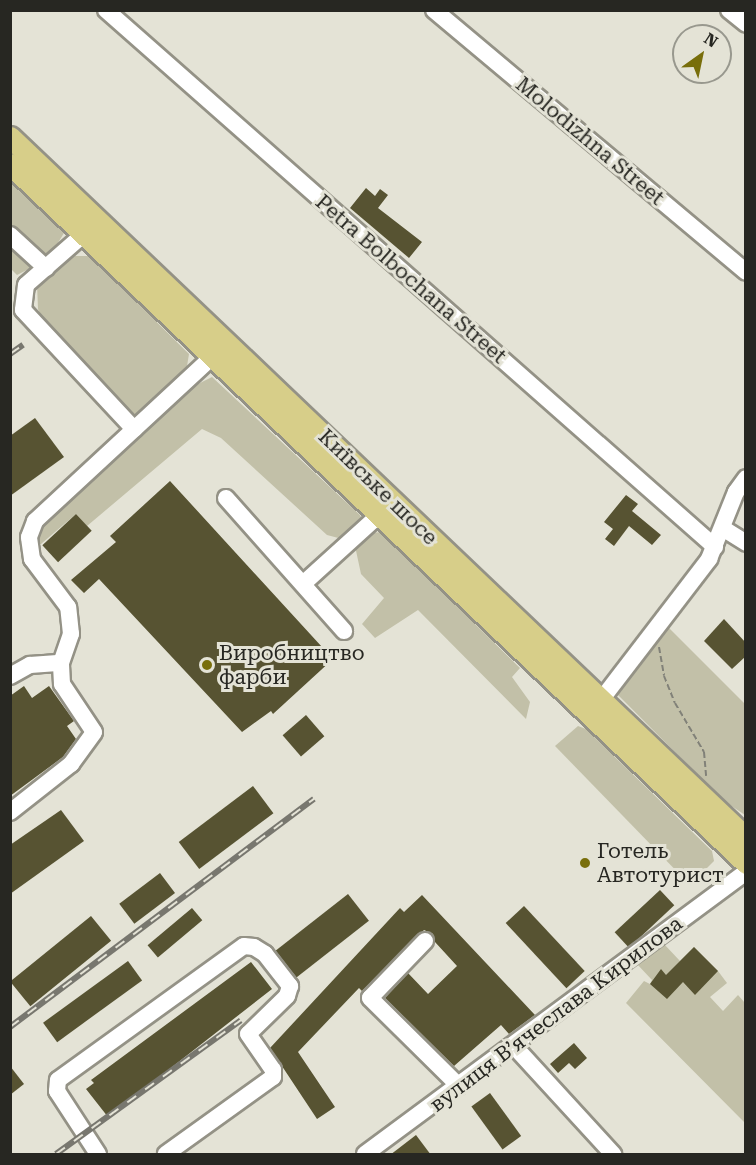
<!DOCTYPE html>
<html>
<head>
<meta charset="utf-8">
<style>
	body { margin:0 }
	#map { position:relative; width:756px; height:1165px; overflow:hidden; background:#e4e3d6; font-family:"Roboto Serif",serif }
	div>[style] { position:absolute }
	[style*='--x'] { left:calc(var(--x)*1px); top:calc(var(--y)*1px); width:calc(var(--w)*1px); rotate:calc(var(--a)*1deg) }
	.green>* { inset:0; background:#c2c0a8 }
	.building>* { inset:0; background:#575332; transform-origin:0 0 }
	.path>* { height:2px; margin-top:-1px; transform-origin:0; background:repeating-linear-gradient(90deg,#818178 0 6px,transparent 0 9px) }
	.roads { filter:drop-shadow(2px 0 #949286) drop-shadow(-2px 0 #949286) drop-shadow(0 2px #949286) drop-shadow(0 -2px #949286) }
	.minor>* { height:16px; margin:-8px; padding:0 8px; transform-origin:8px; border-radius:8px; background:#fff }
	.major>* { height:21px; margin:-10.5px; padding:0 10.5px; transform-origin:10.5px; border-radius:10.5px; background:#d7ce89 }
	.rail>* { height:6px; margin-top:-3px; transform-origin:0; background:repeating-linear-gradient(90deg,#e4e3d6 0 11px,#78776f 0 22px); box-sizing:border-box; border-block:2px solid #78776f }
	.dots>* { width:16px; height:16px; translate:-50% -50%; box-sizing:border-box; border:3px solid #e4e3d6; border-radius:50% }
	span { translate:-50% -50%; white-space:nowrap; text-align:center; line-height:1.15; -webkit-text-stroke:6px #e4e3d6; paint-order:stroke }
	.street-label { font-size:21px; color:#272722 }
	.poi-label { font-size:21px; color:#272722 }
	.left { translate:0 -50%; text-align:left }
	.frame { position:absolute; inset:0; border:12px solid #272722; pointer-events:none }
	.north { position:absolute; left:672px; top:24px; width:60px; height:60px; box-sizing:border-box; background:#e4e3d6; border:2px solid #98988e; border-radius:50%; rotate:33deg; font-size:16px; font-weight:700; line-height:24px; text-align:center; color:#272722 }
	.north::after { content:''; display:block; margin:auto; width:21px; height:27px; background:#786e0b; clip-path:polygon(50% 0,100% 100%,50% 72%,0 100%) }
</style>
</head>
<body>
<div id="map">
	<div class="green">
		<i style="clip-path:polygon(10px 182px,64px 233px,48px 259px,17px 275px,11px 269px)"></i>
		<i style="clip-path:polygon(75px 256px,90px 256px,189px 354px,186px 372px,134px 421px,47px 331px,38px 309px,37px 284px)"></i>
		<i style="clip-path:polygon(212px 377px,360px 515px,362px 519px,346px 540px,327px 535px,221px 438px,202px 429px,87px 526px,76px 514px,41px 544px,36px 544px,36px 528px,190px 388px)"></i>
		<i style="clip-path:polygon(381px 532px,520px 668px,512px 677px,530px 702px,526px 719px,418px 610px,375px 638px,362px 624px,384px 598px,361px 574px,355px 546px,372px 533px)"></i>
		<i style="clip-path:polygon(666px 625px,745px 704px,745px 815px,724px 801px,615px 692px)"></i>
		<i style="clip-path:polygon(578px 726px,586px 729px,712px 851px,714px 861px,690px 885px,555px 746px)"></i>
		<i style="clip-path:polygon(664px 944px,680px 961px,694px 947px,718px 971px,727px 983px,710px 997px,723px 1011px,738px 995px,745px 1003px,745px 1123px,626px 1003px,644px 981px,650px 984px,652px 980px,636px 963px)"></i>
	</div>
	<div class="building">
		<i style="clip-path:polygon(366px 188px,375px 196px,380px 189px,388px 195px,378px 208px,422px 242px,409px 258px,350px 208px)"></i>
		<i style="clip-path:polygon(35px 418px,64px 457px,10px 496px,10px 436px)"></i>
		<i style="clip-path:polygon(170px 481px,333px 659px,273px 714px,271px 711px,242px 732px,99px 579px,84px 593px,71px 580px,116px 542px,110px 536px)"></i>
		<i style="clip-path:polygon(626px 495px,638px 504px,632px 511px,661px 535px,652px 545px,629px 526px,614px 546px,605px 539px,613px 529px,604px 522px)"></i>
		<i style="left:76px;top:514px;width:23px;height:46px;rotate:47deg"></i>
		<i style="clip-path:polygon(724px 619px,746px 643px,746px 656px,732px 669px,704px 641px)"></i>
		<i style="clip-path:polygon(24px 686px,32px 698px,49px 686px,74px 721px,67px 726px,76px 739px,63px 757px,10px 796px,10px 696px)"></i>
		<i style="left:306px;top:715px;width:28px;height:31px;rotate:49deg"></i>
		<i style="left:253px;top:786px;width:34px;height:93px;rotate:53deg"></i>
		<i style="clip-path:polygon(61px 810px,84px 841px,10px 894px,10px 845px)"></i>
		<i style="left:160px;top:873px;width:25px;height:51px;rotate:53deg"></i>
		<i style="left:660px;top:890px;width:21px;height:62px;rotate:47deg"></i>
		<i style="left:348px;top:894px;width:34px;height:92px;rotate:52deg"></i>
		<i style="clip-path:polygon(422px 895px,535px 1015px,509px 1034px,501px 1025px,454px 1066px,385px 998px,408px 973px,428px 994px,457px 966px,435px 942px,433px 934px,424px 930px,362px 991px,359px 988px,298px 1052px,335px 1107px,317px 1119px,270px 1048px,400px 908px,404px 912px)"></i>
		<i style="left:524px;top:906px;width:89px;height:25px;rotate:47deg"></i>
		<i style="left:192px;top:908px;width:16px;height:58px;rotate:50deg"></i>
		<i style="left:91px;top:916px;width:32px;height:104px;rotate:51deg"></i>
		<i style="clip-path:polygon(694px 947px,718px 971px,695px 995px,683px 982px,667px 999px,650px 984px,661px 969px,666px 975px)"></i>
		<i style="left:128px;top:961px;width:24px;height:105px;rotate:54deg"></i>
		<i style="clip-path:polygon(251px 962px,272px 989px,108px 1117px,86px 1089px,94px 1083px,91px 1080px)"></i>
		<i style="clip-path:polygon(574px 1043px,587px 1058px,575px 1069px,569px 1063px,558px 1073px,550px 1064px)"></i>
		<i style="clip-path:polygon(10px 1066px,24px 1084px,10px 1095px)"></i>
		<i style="left:490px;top:1093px;width:53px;height:23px;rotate:54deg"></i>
		<i style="clip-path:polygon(416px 1135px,431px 1155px,390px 1155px)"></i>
	</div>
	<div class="path">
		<i style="--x:659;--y:647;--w:29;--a:80"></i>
		<i style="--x:664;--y:676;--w:29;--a:68"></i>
		<i style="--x:675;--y:703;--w:57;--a:59.4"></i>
		<i style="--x:704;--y:752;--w:24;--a:85"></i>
	</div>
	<div class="roads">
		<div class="minor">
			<i style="--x:106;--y:10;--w:812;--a:41.4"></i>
			<i style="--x:434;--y:10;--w:407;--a:40"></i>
			<i style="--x:729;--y:10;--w:22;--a:39"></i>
			<i style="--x:84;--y:234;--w:77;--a:138.7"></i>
			<i style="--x:26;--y:285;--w:25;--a:97"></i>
			<i style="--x:23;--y:310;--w:163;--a:47"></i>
			<i style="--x:10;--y:235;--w:49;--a:42.5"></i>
			<i style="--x:226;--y:498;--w:178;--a:48.4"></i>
			<i style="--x:724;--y:529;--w:26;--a:32"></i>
			<i style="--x:304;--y:583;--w:100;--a:-42.2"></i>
			<i style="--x:10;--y:676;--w:23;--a:-29"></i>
			<i style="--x:30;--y:665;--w:31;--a:-4"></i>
			<i style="--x:601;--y:700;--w:178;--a:-52.5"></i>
			<i style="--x:709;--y:559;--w:72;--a:-68.1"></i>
			<i style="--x:736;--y:492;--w:17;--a:-54"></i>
			<i style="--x:10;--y:812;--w:78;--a:-38.2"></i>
			<i style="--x:71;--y:764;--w:39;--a:-54"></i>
			<i style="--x:94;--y:732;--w:58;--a:-123.7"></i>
			<i style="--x:62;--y:684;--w:21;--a:-93"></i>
			<i style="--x:61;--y:663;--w:31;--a:-71"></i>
			<i style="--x:71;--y:634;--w:27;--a:-96"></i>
			<i style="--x:68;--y:607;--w:60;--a:-126.9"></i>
			<i style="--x:32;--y:559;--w:22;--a:-98"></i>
			<i style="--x:29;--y:537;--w:17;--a:-69"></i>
			<i style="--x:35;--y:521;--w:240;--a:-42.8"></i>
			<i style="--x:425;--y:941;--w:79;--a:134"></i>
			<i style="--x:370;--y:998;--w:125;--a:44.7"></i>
			<i style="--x:514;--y:1046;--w:147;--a:47.5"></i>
			<i style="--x:98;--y:1154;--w:75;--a:-123.1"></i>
			<i style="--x:57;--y:1091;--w:11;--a:-85"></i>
			<i style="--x:58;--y:1080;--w:229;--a:-35.8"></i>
			<i style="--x:244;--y:946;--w:10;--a:6"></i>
			<i style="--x:254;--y:947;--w:13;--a:32"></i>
			<i style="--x:265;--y:954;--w:41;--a:52"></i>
			<i style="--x:290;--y:986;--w:10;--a:107"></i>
			<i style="--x:287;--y:996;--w:54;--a:135.7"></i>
			<i style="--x:248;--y:1034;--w:44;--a:55.2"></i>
			<i style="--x:273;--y:1070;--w:7;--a:90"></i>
			<i style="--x:273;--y:1077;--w:132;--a:144.3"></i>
			<i style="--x:365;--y:1154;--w:474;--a:-36.5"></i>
		</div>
		<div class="major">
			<i style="--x:10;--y:137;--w:1016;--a:43.6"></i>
			<i style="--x:10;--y:164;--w:1015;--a:43.52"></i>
		</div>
	</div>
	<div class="rail">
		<i style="--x:10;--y:354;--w:16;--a:-35"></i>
		<i style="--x:10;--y:1027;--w:380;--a:-36.9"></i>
		<i style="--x:56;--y:1154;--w:228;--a:-35.9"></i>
	</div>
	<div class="dots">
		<i style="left:207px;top:665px;background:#786e0b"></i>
		<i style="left:585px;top:863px;background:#786e0b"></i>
	</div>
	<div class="street-label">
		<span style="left:590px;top:141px;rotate:40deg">Molodizhna Street</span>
		<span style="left:411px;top:279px;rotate:41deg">Petra Bolbochana Street</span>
		<span style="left:378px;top:487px;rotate:44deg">Київське шосе</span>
		<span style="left:556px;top:1014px;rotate:-37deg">вулиця Вʼячеслава Кирилова</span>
	</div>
	<div class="poi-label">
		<span class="left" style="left:219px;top:665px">Виробництво<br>фарби</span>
		<span class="left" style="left:597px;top:863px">Готель<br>Автотурист</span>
	</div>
	<div class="frame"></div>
	<div class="north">N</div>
</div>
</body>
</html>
